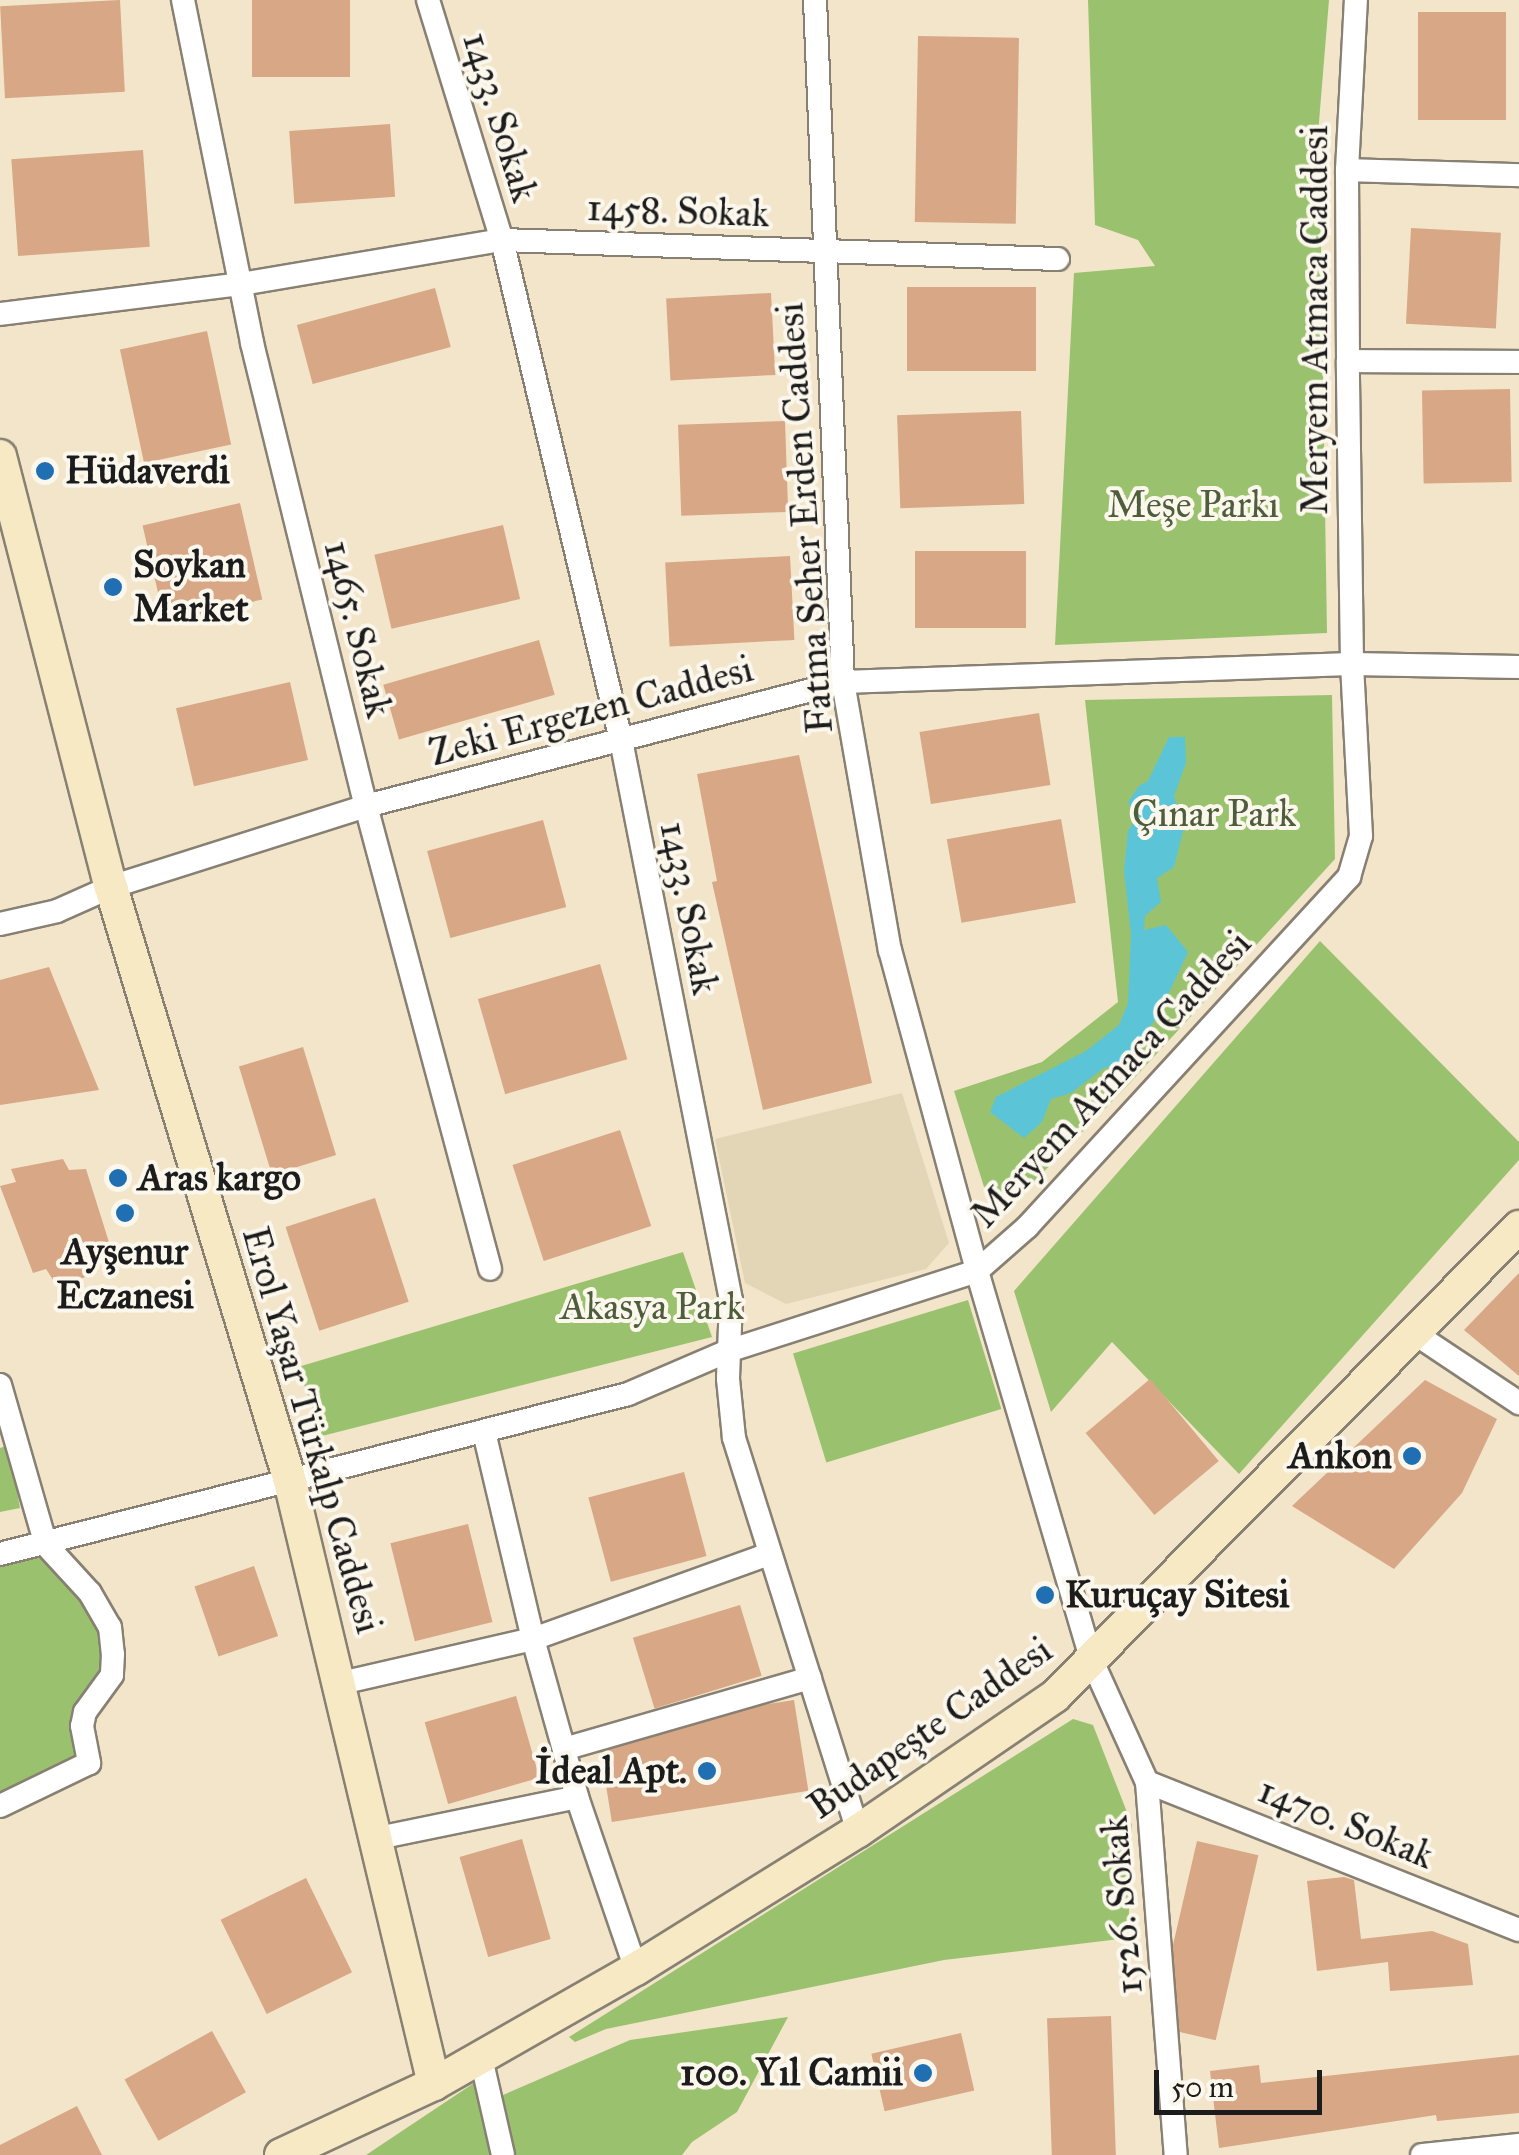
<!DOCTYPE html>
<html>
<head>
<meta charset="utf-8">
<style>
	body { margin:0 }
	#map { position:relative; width:1519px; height:2155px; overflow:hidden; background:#f2e5ca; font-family:"IM FELL Great Primer",serif }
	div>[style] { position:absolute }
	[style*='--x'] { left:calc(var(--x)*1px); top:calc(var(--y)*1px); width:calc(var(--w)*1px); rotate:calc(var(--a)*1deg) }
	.built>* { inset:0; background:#e3d6b7 }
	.green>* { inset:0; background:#9ac26e; transform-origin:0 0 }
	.water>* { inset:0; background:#5bc4d7 }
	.building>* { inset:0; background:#d7a786; transform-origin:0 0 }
	.roads { filter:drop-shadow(2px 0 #878073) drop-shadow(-2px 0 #878073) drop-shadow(0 2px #878073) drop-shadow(0 -2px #878073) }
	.street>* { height:22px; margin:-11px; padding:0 11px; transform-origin:11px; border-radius:11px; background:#fff }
	.secondary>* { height:32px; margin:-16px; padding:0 16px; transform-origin:16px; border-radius:16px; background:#f6e9c3 }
	.dots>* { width:28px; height:28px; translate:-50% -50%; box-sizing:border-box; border:5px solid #fbf7ec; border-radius:50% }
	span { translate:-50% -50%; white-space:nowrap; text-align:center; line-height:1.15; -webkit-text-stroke:8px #fbf7ec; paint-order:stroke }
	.street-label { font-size:38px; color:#1c1c1c }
	.poi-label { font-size:38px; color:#1c1c1c; font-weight:700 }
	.left { translate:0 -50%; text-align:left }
	.right { translate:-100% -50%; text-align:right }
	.park-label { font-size:38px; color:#4e5e3d }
	.scale { position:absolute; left:1154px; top:2070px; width:168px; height:45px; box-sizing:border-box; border:5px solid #1c1c1c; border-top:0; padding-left:12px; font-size:30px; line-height:35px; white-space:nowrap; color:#1c1c1c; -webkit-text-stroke:8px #fbf7ec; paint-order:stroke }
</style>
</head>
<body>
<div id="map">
	<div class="built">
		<i style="clip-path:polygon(902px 1093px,949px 1243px,926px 1269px,786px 1304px,745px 1283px,715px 1139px)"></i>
	</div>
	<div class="green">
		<i style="clip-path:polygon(1088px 0,1329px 0,1319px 122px,1327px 633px,1055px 645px,1074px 273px,1155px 266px,1138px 240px,1095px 225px)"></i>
		<i style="clip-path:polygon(1332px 695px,1335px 859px,1129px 1084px,995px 1222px,954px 1091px,1042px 1062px,1118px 1002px,1085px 700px)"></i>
		<i style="clip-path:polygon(1320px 941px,1519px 1142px,1519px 1160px,1239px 1474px,1112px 1342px,1051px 1412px,1014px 1291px)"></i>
		<i style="clip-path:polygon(683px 1252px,712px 1337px,322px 1436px,298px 1367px)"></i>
		<i style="left:968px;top:1300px;width:114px;height:183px;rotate:73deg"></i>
		<i style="clip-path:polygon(9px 1445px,20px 1508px,0 1512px,0 1448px)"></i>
		<i style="clip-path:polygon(45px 1555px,102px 1631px,102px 1673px,72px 1712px,79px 1759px,0 1797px,0 1563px)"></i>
		<i style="clip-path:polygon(1073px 1719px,1093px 1725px,1132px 1825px,1128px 1938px,944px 1960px,606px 2029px,575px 2042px,569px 2037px)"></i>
		<i style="clip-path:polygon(788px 2017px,737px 2112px,692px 2142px,682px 2155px,509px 2155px,496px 2098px,630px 2040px)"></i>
		<i style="clip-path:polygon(474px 2083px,491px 2155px,366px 2155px)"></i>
	</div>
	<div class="water">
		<i style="clip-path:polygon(1169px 737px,1185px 737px,1186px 763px,1174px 796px,1184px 827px,1174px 867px,1157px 878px,1161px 902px,1145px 916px,1144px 930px,1166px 925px,1188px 952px,1158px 1016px,1117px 1071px,1105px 1067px,1071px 1093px,1051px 1099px,1042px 1122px,1024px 1138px,990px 1112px,996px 1097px,1086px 1051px,1119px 1025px,1128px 1003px,1131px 934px,1124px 871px,1128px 831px,1136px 818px,1128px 802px,1139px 786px,1148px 781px)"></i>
	</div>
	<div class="building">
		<i style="left:120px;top:0;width:92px;height:120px;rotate:87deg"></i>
		<i style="left:252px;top:0;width:98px;height:77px"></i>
		<i style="left:1418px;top:12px;width:88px;height:108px"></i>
		<i style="left:918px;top:36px;width:101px;height:186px;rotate:1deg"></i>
		<i style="left:390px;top:124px;width:73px;height:101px;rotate:86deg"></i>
		<i style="left:143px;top:150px;width:97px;height:132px;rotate:86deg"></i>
		<i style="left:1411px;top:228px;width:90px;height:96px;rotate:3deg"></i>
		<i style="left:907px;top:287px;width:129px;height:84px"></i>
		<i style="left:435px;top:288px;width:61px;height:143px;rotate:75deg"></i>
		<i style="left:771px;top:293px;width:82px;height:105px;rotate:87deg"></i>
		<i style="left:207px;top:331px;width:116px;height:89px;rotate:78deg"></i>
		<i style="left:1510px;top:389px;width:93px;height:88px;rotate:89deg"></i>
		<i style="left:1021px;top:411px;width:93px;height:124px;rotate:88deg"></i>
		<i style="left:785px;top:421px;width:91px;height:107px;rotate:88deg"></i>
		<i style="left:240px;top:503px;width:99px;height:100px;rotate:77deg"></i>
		<i style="left:503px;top:525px;width:76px;height:132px;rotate:77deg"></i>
		<i style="left:915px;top:551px;width:111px;height:77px"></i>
		<i style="left:790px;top:556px;width:84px;height:125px;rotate:87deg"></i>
		<i style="left:539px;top:640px;width:57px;height:162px;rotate:74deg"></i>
		<i style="left:290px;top:682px;width:80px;height:117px;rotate:77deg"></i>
		<i style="left:1039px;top:713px;width:73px;height:121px;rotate:81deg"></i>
		<i style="clip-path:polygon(799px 755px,872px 1083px,763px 1110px,712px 882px,717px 881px,697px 774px)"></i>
		<i style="left:1061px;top:819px;width:85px;height:116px;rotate:80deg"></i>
		<i style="left:543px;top:820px;width:90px;height:120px;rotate:75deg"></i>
		<i style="left:600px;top:964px;width:99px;height:127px;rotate:74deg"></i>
		<i style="clip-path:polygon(49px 967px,99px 1090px,0 1105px,0 980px)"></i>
		<i style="left:303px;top:1047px;width:113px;height:67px;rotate:73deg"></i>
		<i style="left:620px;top:1130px;width:101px;height:113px;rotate:72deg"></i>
		<i style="clip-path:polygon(63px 1159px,69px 1170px,86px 1169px,113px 1255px,93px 1260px,98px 1271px,59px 1289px,46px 1269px,33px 1273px,0 1186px,16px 1182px,11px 1169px)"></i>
		<i style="left:375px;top:1198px;width:109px;height:94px;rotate:72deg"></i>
		<i style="clip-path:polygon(1519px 1273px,1519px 1376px,1464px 1330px)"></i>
		<i style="left:1150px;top:1379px;width:107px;height:84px;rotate:50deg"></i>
		<i style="clip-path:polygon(1425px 1380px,1497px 1419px,1462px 1493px,1394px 1569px,1292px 1506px)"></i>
		<i style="left:684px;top:1472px;width:87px;height:99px;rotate:75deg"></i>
		<i style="left:468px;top:1524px;width:101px;height:80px;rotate:76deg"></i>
		<i style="left:254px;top:1566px;width:74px;height:63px;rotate:71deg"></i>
		<i style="left:740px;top:1605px;width:74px;height:112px;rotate:73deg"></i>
		<i style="left:516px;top:1696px;width:85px;height:95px;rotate:74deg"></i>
		<i style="left:794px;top:1700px;width:92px;height:199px;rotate:81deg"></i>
		<i style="left:522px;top:1839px;width:104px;height:65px;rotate:74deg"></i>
		<i style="left:1197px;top:1841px;width:63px;height:190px;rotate:13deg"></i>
		<i style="clip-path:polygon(1344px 1877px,1354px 1880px,1361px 1939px,1432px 1931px,1468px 1944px,1473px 1985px,1390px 1991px,1388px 1962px,1317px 1971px,1307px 1881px)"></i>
		<i style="left:306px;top:1878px;width:105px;height:95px;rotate:64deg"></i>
		<i style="left:1111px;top:2016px;width:139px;height:64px;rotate:88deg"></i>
		<i style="left:212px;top:2031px;width:70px;height:100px;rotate:61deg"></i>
		<i style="left:961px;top:2033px;width:59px;height:92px;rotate:77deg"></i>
		<i style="clip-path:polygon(1519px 2055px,1519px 2113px,1437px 2121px,1436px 2115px,1219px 2148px,1210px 2071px,1259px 2065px,1261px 2083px)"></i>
		<i style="clip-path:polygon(77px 2106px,102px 2155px,0 2155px,0 2145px)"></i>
	</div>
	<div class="roads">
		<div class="street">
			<i style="--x:183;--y:0;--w:350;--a:78.6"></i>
			<i style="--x:252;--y:343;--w:477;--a:76.2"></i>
			<i style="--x:366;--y:806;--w:479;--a:75"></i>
			<i style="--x:428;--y:0;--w:251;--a:72.9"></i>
			<i style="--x:502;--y:240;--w:514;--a:76.61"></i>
			<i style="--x:621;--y:740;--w:571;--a:78.89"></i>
			<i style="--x:731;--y:1300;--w:79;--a:92.2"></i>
			<i style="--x:728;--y:1379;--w:59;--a:84.2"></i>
			<i style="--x:734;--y:1438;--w:412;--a:72.5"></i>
			<i style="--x:815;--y:0;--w:683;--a:87.65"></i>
			<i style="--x:843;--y:682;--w:272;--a:80.1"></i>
			<i style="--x:890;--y:950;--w:333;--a:74.8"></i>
			<i style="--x:977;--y:1271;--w:407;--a:73.6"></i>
			<i style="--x:1092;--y:1661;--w:133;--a:65.6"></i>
			<i style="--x:1147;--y:1782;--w:374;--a:85.6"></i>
			<i style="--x:1347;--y:170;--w:172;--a:1.7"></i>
			<i style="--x:0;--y:314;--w:243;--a:-7.1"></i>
			<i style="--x:241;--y:284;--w:265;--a:-9.6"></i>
			<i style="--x:502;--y:240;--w:556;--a:1.96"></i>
			<i style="--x:1348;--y:361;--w:171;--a:0.3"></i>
			<i style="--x:0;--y:924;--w:58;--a:-12.8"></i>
			<i style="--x:57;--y:911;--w:59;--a:-24"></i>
			<i style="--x:111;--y:887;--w:268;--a:-17.6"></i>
			<i style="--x:366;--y:806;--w:493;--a:-14.6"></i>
			<i style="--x:843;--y:682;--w:509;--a:-2.03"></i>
			<i style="--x:1352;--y:664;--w:167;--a:1"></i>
			<i style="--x:1411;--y:1331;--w:130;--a:33.7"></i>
			<i style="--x:0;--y:1385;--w:166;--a:74"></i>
			<i style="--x:46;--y:1545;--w:65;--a:47.5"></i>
			<i style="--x:90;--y:1593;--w:39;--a:60"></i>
			<i style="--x:110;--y:1627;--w:27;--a:84"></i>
			<i style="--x:113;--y:1654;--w:21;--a:93"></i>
			<i style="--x:112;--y:1675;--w:46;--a:126.1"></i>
			<i style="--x:85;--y:1712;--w:14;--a:102"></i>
			<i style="--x:82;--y:1726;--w:38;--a:79"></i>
			<i style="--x:89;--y:1763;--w:99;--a:154.2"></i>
			<i style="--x:484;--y:1432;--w:213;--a:76.7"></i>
			<i style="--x:533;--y:1639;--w:164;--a:74.4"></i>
			<i style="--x:577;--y:1797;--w:182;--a:71.1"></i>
			<i style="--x:0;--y:1554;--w:648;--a:-14.29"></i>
			<i style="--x:628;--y:1394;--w:109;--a:-23.3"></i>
			<i style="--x:728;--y:1351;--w:262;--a:-17.8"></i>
			<i style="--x:977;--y:1271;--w:67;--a:-41.3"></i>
			<i style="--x:1027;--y:1227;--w:476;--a:-47.4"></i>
			<i style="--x:1349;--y:877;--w:43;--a:-73.7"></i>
			<i style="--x:1361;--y:836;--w:172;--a:-93"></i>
			<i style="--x:1352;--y:664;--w:303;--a:-90.8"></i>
			<i style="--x:1348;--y:361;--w:191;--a:-90.3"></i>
			<i style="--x:1347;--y:170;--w:170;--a:-87"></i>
			<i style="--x:341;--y:1683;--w:197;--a:-12.9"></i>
			<i style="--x:533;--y:1639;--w:251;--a:-19.8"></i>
			<i style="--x:564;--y:1749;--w:256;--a:-16.1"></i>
			<i style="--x:1147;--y:1782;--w:400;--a:21.7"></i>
			<i style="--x:373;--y:1839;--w:208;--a:-11.6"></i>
			<i style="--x:481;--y:2058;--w:99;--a:77.2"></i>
			<i style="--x:1422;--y:2155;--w:98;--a:-5.9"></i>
		</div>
		<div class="secondary">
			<i style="--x:0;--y:456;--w:445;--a:75.6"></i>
			<i style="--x:111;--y:887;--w:620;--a:73.23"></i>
			<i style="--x:290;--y:1481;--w:620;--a:76.57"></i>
			<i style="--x:281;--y:2155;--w:169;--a:-24.9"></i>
			<i style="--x:434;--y:2084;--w:232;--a:-29.7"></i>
			<i style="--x:636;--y:1969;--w:261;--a:-31.9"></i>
			<i style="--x:858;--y:1831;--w:239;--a:-34.4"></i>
			<i style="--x:1055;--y:1696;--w:660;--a:-45.31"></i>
		</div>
	</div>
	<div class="dots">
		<i style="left:45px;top:471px;background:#1f6fb2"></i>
		<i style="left:113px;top:587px;background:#1f6fb2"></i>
		<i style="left:118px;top:1178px;background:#1f6fb2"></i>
		<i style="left:125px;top:1213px;background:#1f6fb2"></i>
		<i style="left:1412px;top:1456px;background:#1f6fb2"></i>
		<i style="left:1045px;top:1595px;background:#1f6fb2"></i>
		<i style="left:707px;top:1771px;background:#1f6fb2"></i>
		<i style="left:923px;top:2073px;background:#1f6fb2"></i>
	</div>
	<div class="street-label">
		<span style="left:500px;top:117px;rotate:73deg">1433. Sokak</span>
		<span style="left:678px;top:211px;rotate:2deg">1458. Sokak</span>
		<span style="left:1315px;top:320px;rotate:-90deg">Meryem Atmaca Caddesi</span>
		<span style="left:805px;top:518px;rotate:-94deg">Fatma Seher Erden Caddesi</span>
		<span style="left:358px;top:629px;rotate:76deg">1465. Sokak</span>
		<span style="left:591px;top:711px;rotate:-15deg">Zeki Ergezen Caddesi</span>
		<span style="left:689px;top:908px;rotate:79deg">1433. Sokak</span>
		<span style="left:1111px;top:1079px;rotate:-47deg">Meryem Atmaca Caddesi</span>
		<span style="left:312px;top:1430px;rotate:74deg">Erol Yaşar Türkalp Caddesi</span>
		<span style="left:930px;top:1728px;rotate:-35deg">Budapeşte Caddesi</span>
		<span style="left:1346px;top:1823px;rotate:22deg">1470. Sokak</span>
		<span style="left:1122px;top:1905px;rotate:-95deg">1526. Sokak</span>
	</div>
	<div class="poi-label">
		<span class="left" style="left:65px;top:471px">Hüdaverdi</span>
		<span class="left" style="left:133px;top:587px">Soykan<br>Market</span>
		<span class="left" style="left:138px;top:1178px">Aras kargo</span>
		<span style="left:125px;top:1274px">Ayşenur<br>Eczanesi</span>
		<span class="right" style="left:1392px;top:1456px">Ankon</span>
		<span class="left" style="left:1065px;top:1595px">Kuruçay Sitesi</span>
		<span class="right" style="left:687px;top:1771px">İdeal Apt.</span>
		<span class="right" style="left:903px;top:2073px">100. Yıl Camii</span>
	</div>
	<div class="park-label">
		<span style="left:1193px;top:505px">Meşe Parkı</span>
		<span style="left:1214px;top:814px">Çınar Park</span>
		<span style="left:652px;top:1307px">Akasya Park</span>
	</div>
	<div class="scale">50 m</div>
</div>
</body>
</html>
